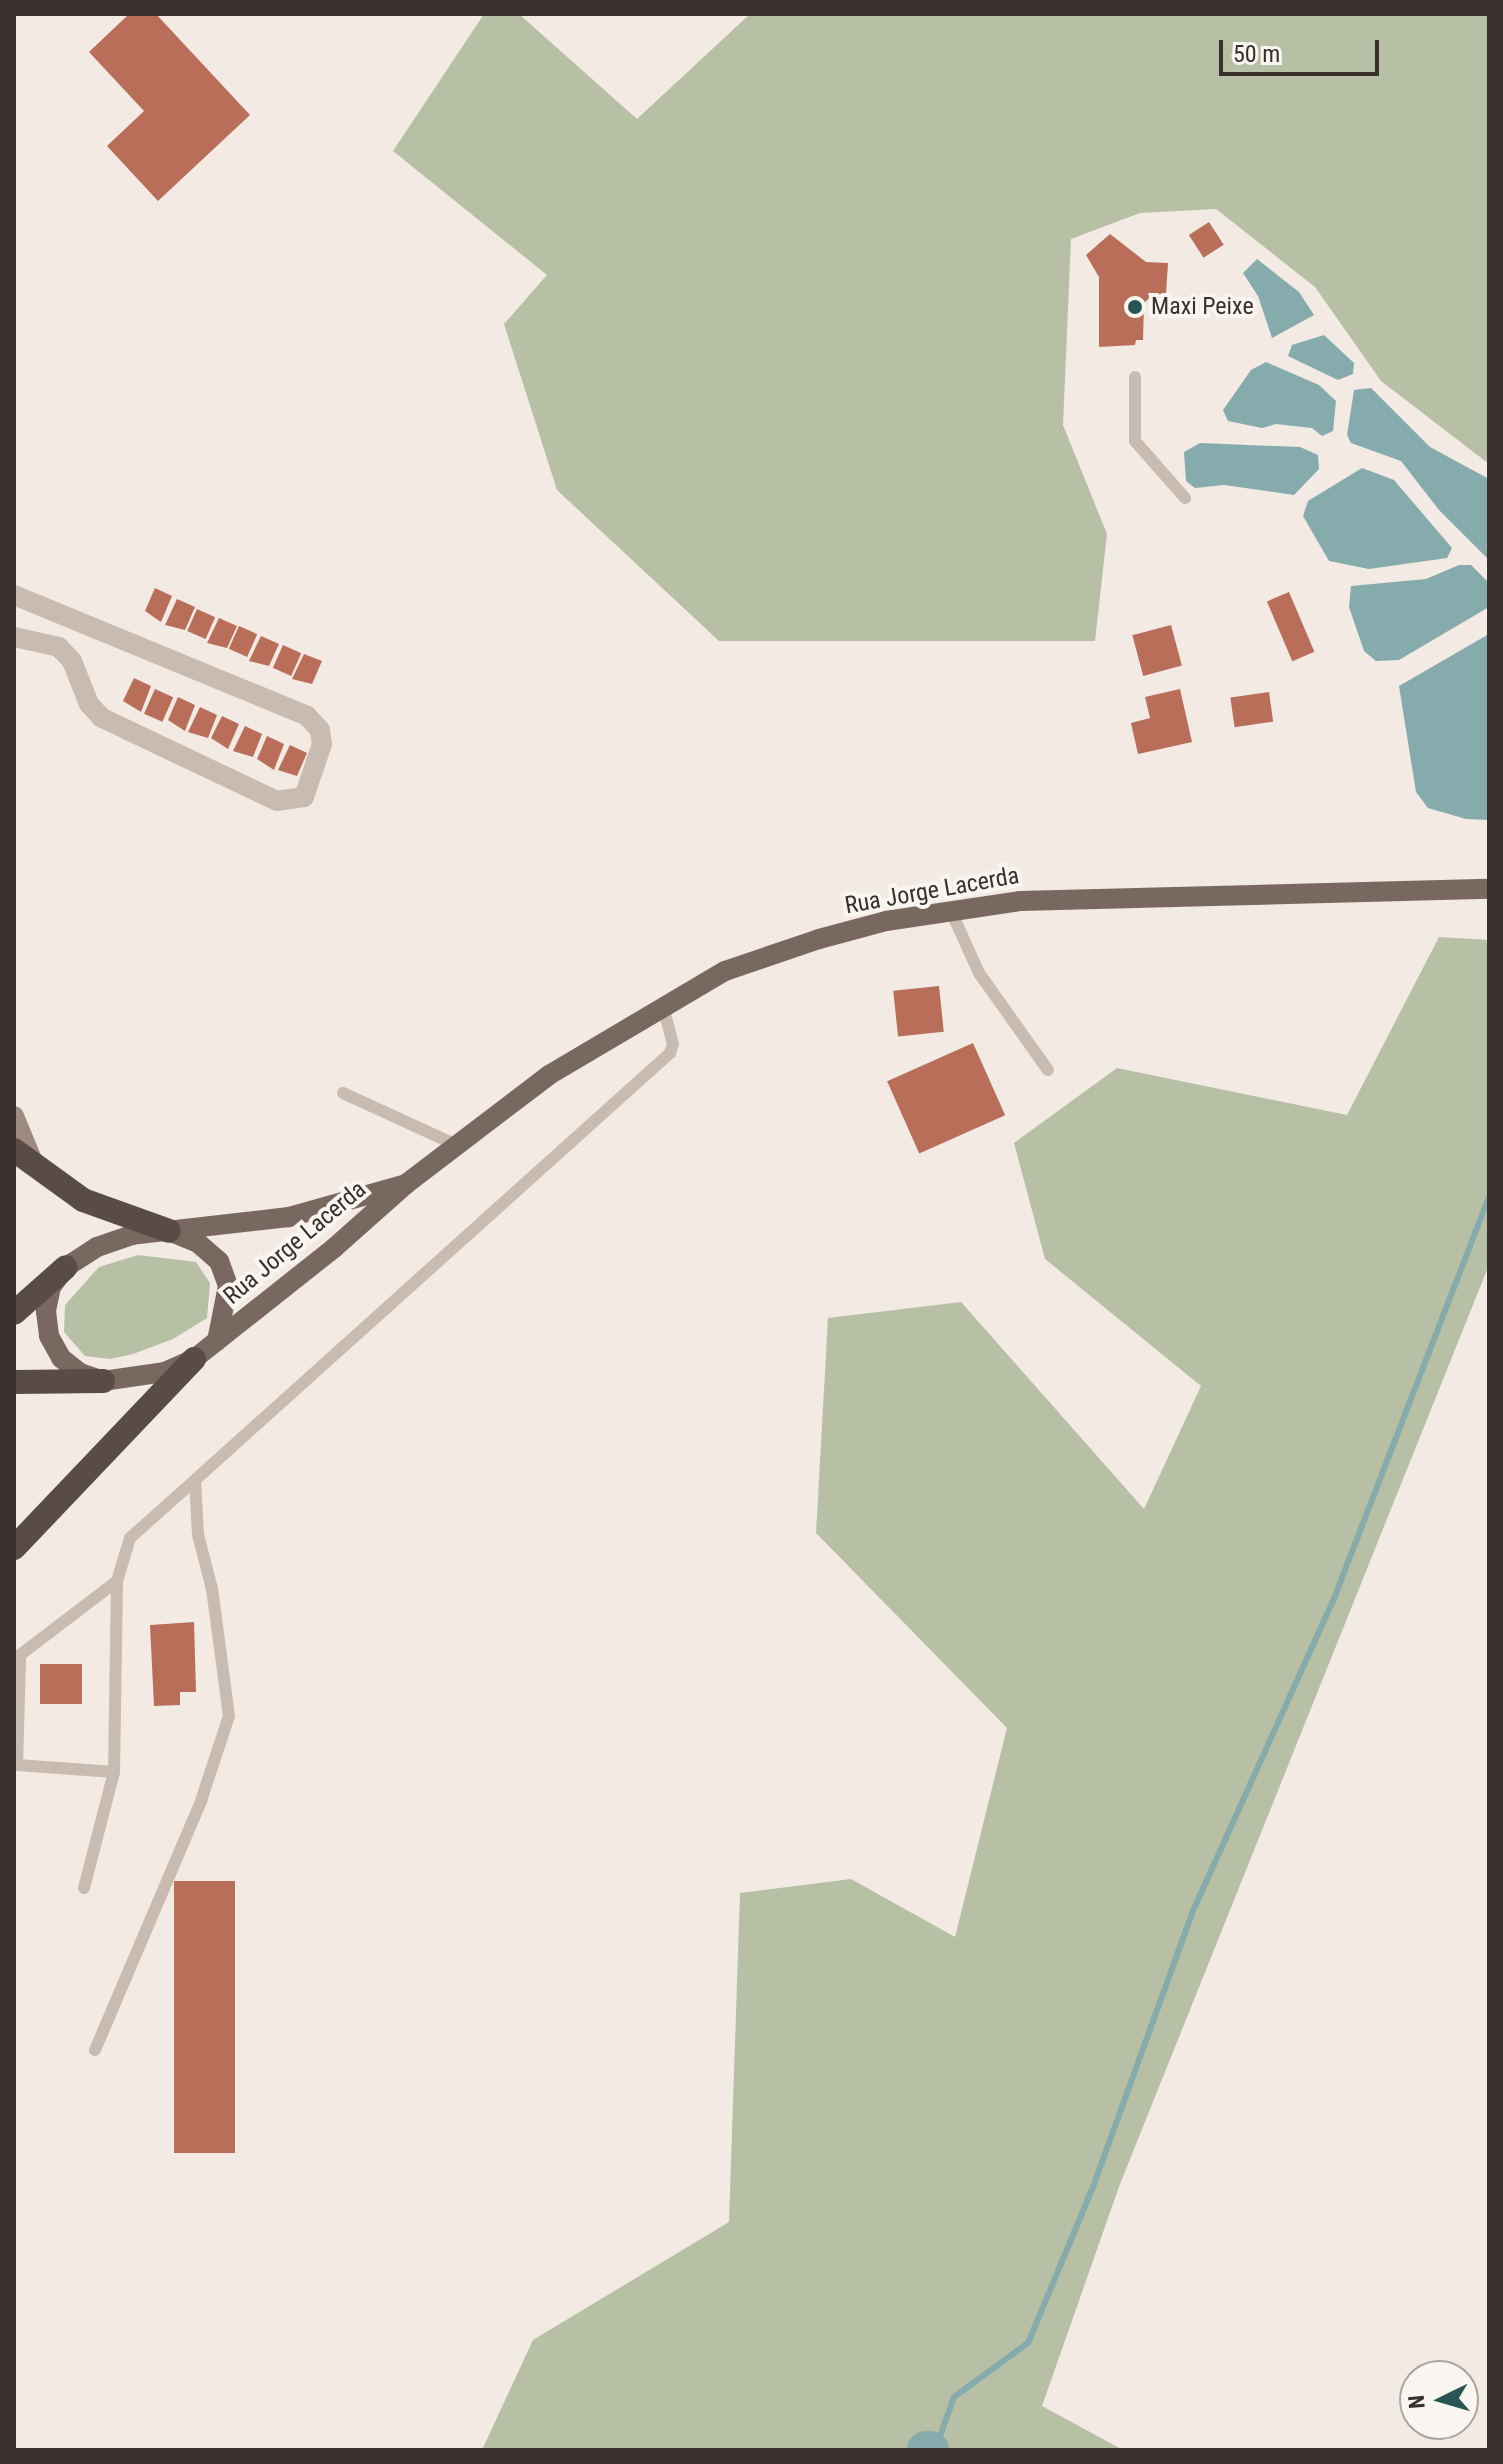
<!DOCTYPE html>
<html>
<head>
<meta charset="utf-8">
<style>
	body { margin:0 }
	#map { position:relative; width:1503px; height:2464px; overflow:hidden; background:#f2eae3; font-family:"Roboto Condensed",sans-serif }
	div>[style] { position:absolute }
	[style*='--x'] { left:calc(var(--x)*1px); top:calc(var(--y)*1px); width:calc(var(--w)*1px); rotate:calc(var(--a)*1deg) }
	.green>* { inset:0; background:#b7c0a4 }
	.water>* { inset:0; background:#85abac }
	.stream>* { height:6px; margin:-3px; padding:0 3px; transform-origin:3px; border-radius:3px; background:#85abac }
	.river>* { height:38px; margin:-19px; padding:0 19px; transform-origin:19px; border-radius:19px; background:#85abac }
	.building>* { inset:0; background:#b96e5a; transform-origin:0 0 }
	.lane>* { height:12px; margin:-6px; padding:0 6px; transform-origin:6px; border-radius:6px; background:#c9bbb0 }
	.street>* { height:20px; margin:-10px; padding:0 10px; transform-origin:10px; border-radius:10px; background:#c9bbb0 }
	.secondary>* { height:20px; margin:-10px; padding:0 10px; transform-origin:10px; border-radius:10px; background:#9d8a81 }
	.primary>* { height:20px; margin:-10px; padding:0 10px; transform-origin:10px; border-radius:10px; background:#796860 }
	.highway>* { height:24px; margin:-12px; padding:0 12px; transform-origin:12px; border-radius:12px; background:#594b45 }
	.dots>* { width:22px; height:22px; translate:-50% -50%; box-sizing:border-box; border:4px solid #f9f5f0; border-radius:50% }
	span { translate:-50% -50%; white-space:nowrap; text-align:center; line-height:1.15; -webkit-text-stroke:8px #f9f5f0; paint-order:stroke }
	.poi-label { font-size:24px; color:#39302d }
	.left { translate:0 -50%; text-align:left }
	.street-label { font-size:24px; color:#39302d }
	.frame { position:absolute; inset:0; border:16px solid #39302d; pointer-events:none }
	.north { position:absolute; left:1399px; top:2360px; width:80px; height:80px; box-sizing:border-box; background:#f9f5f0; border:2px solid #aca6a2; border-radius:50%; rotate:265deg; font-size:22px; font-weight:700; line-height:32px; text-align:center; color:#39302d }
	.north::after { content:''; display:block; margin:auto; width:28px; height:36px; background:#275556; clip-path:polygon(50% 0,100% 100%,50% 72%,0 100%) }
	.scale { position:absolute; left:1219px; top:40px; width:160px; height:36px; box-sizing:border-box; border:4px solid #39302d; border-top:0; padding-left:10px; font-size:24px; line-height:28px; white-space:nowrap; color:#39302d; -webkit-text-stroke:6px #f9f5f0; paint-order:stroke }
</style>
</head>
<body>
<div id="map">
	<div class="green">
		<i style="clip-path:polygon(484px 14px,519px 14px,637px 119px,750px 14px,1489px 14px,1489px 464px,1381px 381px,1315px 287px,1216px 209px,1140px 213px,1071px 239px,1063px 425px,1107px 534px,1095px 641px,719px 641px,557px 490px,504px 324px,547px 275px,393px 151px)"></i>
		<i style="clip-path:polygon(1439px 937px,1489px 940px,1489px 1265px,1120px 2184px,1042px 2406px,1123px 2450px,482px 2450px,533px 2340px,729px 2222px,740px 1893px,851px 1879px,955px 1937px,1007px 1728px,816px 1533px,828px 1318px,961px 1302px,1144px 1509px,1201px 1386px,1045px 1259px,1014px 1143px,1117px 1068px,1347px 1115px)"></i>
		<i style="clip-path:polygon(138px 1255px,196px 1262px,210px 1283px,207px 1318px,173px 1339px,133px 1354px,110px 1359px,85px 1356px,64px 1332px,65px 1305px,99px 1267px)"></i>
	</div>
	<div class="water">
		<i style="clip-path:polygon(1257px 259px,1299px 292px,1314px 315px,1272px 338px,1258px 296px,1243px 273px)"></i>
		<i style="clip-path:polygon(1324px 335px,1354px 363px,1353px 374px,1338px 380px,1288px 356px,1292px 345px)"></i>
		<i style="clip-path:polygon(1266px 362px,1319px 385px,1336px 401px,1333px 431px,1322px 436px,1312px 428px,1276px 424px,1262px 428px,1228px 421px,1223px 410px,1251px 370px)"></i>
		<i style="clip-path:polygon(1371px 388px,1430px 447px,1489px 479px,1489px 560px,1439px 510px,1401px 461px,1351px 443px,1347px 435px,1354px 390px)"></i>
		<i style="clip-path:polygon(1200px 443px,1300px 447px,1318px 455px,1319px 469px,1294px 495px,1224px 485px,1195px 488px,1186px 481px,1184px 452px)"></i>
		<i style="clip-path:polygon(1362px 468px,1394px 480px,1452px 548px,1447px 558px,1369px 569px,1329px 561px,1303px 516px,1308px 501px)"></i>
		<i style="clip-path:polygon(1459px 565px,1471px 565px,1489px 583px,1489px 607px,1399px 660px,1376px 661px,1364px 651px,1349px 607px,1351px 586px,1426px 579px)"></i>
		<i style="clip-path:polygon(1489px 634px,1489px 820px,1466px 819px,1428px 808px,1416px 792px,1399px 686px)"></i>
	</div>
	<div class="stream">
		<i style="--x:935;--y:2450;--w:56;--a:-70.3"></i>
		<i style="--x:954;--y:2397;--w:92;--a:-36.1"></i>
		<i style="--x:1028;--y:2343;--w:169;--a:-67.4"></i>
		<i style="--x:1093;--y:2187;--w:291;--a:-70.1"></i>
		<i style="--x:1192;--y:1913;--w:342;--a:-65.7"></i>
		<i style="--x:1333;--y:1601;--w:433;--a:-68.9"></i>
	</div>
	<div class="river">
		<i style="--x:926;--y:2450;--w:4;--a:0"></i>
	</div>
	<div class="building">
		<i style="clip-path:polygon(129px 14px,156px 14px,250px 115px,158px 201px,107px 146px,144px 111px,89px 52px)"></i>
		<i style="left:1209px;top:222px;width:27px;height:24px;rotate:57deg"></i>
		<i style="clip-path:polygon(1110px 234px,1146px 262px,1168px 263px,1166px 294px,1154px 294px,1144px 303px,1143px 340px,1136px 340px,1135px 345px,1099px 347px,1099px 277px,1086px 255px)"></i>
		<i style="clip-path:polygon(155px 588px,172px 596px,161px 622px,145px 611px)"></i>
		<i style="left:1289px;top:592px;width:65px;height:24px;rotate:67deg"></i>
		<i style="clip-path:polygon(177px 599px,195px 607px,185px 630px,165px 625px)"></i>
		<i style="left:197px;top:609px;width:20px;height:24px;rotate:24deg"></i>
		<i style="clip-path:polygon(219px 618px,237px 626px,227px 648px,207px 643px)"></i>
		<i style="left:1171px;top:625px;width:42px;height:40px;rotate:75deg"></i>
		<i style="left:239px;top:626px;width:20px;height:25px;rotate:24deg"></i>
		<i style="clip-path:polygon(261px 636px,279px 644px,269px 666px,249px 661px)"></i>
		<i style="left:283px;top:645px;width:20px;height:25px;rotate:24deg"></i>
		<i style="clip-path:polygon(304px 654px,322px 661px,312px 684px,292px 679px)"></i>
		<i style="clip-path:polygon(134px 678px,151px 686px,141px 712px,123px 701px)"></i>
		<i style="left:155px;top:689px;width:20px;height:27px;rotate:24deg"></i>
		<i style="clip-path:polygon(1180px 689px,1192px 742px,1138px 754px,1131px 723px,1150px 718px,1145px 697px)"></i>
		<i style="left:1269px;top:692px;width:30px;height:39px;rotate:82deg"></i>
		<i style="clip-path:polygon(178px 697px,195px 705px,185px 731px,168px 720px)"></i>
		<i style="clip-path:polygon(200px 707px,217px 715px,208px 738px,188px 732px)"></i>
		<i style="clip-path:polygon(222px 716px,239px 724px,228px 749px,211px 738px)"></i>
		<i style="clip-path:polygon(245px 726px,262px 734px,253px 757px,233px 751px)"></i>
		<i style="clip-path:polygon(267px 736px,284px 744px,274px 770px,257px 759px)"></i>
		<i style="clip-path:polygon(290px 745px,307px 753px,297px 776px,278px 770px)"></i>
		<i style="left:939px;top:986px;width:46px;height:46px;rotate:84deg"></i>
		<i style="left:973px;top:1043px;width:79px;height:94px;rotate:66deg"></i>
		<i style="clip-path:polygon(194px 1622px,196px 1692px,180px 1692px,180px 1705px,154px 1706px,150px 1625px)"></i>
		<i style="left:40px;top:1664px;width:42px;height:40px"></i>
		<i style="left:174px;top:1881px;width:61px;height:272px"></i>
	</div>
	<div class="lane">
		<i style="--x:1135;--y:377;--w:64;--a:90"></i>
		<i style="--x:1135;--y:441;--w:76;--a:48.7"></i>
		<i style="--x:950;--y:909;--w:70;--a:65.6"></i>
		<i style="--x:979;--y:973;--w:119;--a:54.6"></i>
		<i style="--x:343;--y:1093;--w:124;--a:24.7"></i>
		<i style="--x:114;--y:1772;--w:97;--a:-175.9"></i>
		<i style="--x:17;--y:1765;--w:110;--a:-88.4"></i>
		<i style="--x:20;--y:1655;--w:122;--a:-37.3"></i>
		<i style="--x:84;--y:1888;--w:120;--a:-75.5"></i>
		<i style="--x:114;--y:1772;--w:191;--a:-89.1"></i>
		<i style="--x:117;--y:1581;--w:45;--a:-73.2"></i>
		<i style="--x:130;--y:1538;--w:87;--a:-41.7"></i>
		<i style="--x:95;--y:2050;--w:271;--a:-66.9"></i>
		<i style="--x:201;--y:1801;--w:89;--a:-71.8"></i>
		<i style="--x:229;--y:1716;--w:128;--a:-97.6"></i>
		<i style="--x:212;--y:1589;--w:56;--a:-104.5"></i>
		<i style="--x:198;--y:1535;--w:55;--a:-93.1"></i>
		<i style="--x:195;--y:1480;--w:639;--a:-41.95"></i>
		<i style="--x:670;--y:1053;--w:9;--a:-72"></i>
		<i style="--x:673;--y:1044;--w:39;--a:-105"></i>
	</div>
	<div class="street">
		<i style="--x:14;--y:595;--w:317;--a:22.4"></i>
		<i style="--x:307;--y:716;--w:19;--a:47"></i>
		<i style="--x:320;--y:730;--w:14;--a:82"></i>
		<i style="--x:322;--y:744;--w:56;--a:108.8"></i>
		<i style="--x:304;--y:797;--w:27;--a:172"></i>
		<i style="--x:277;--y:801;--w:194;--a:-154.6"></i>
		<i style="--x:102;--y:718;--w:19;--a:-133"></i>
		<i style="--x:89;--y:704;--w:46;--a:-111.6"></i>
		<i style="--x:72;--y:661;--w:19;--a:-133"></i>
		<i style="--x:59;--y:647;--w:46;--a:-167.5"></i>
	</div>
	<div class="secondary">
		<i style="--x:14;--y:1116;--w:55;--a:67.6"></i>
	</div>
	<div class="primary">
		<i style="--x:406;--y:1184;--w:122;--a:164.2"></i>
		<i style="--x:289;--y:1217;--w:158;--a:173.5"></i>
		<i style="--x:132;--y:1235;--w:37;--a:161"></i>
		<i style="--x:97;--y:1247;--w:37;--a:147"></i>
		<i style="--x:66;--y:1267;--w:25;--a:127"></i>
		<i style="--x:51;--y:1287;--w:25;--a:102"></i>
		<i style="--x:46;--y:1311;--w:25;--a:83"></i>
		<i style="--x:49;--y:1336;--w:25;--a:61"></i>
		<i style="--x:61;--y:1358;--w:24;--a:38"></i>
		<i style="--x:80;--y:1373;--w:24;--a:19"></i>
		<i style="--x:103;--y:1381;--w:63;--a:-8.3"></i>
		<i style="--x:165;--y:1372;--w:32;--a:-24"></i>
		<i style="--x:194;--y:1359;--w:179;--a:-38.4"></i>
		<i style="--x:334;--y:1248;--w:96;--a:-41.6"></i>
		<i style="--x:406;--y:1184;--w:180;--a:-37.3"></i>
		<i style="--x:549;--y:1075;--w:204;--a:-30.6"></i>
		<i style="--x:725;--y:971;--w:99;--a:-18.8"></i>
		<i style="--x:819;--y:939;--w:69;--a:-15"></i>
		<i style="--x:886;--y:921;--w:135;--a:-8.5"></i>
		<i style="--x:1020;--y:901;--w:469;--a:-1.5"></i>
		<i style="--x:176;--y:1234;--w:24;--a:22"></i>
		<i style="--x:198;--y:1243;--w:28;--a:41"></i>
		<i style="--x:219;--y:1261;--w:27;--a:70"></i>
		<i style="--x:228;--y:1286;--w:56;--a:101.3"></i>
	</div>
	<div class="highway">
		<i style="--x:14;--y:1150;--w:85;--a:35.9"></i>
		<i style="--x:83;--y:1200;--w:91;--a:19.8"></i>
		<i style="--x:14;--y:1313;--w:69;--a:-41.5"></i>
		<i style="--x:14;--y:1382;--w:89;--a:-0.6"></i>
		<i style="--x:14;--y:1548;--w:261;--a:-46.4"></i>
	</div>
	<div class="dots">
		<i style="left:1135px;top:307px;background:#275556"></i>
	</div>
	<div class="poi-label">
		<span class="left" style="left:1151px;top:307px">Maxi Peixe</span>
	</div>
	<div class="street-label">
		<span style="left:932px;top:891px;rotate:-10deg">Rua Jorge Lacerda</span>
		<span style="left:295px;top:1243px;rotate:-40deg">Rua Jorge Lacerda</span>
	</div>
	<div class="frame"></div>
	<div class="north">N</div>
	<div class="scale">50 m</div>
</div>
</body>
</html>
